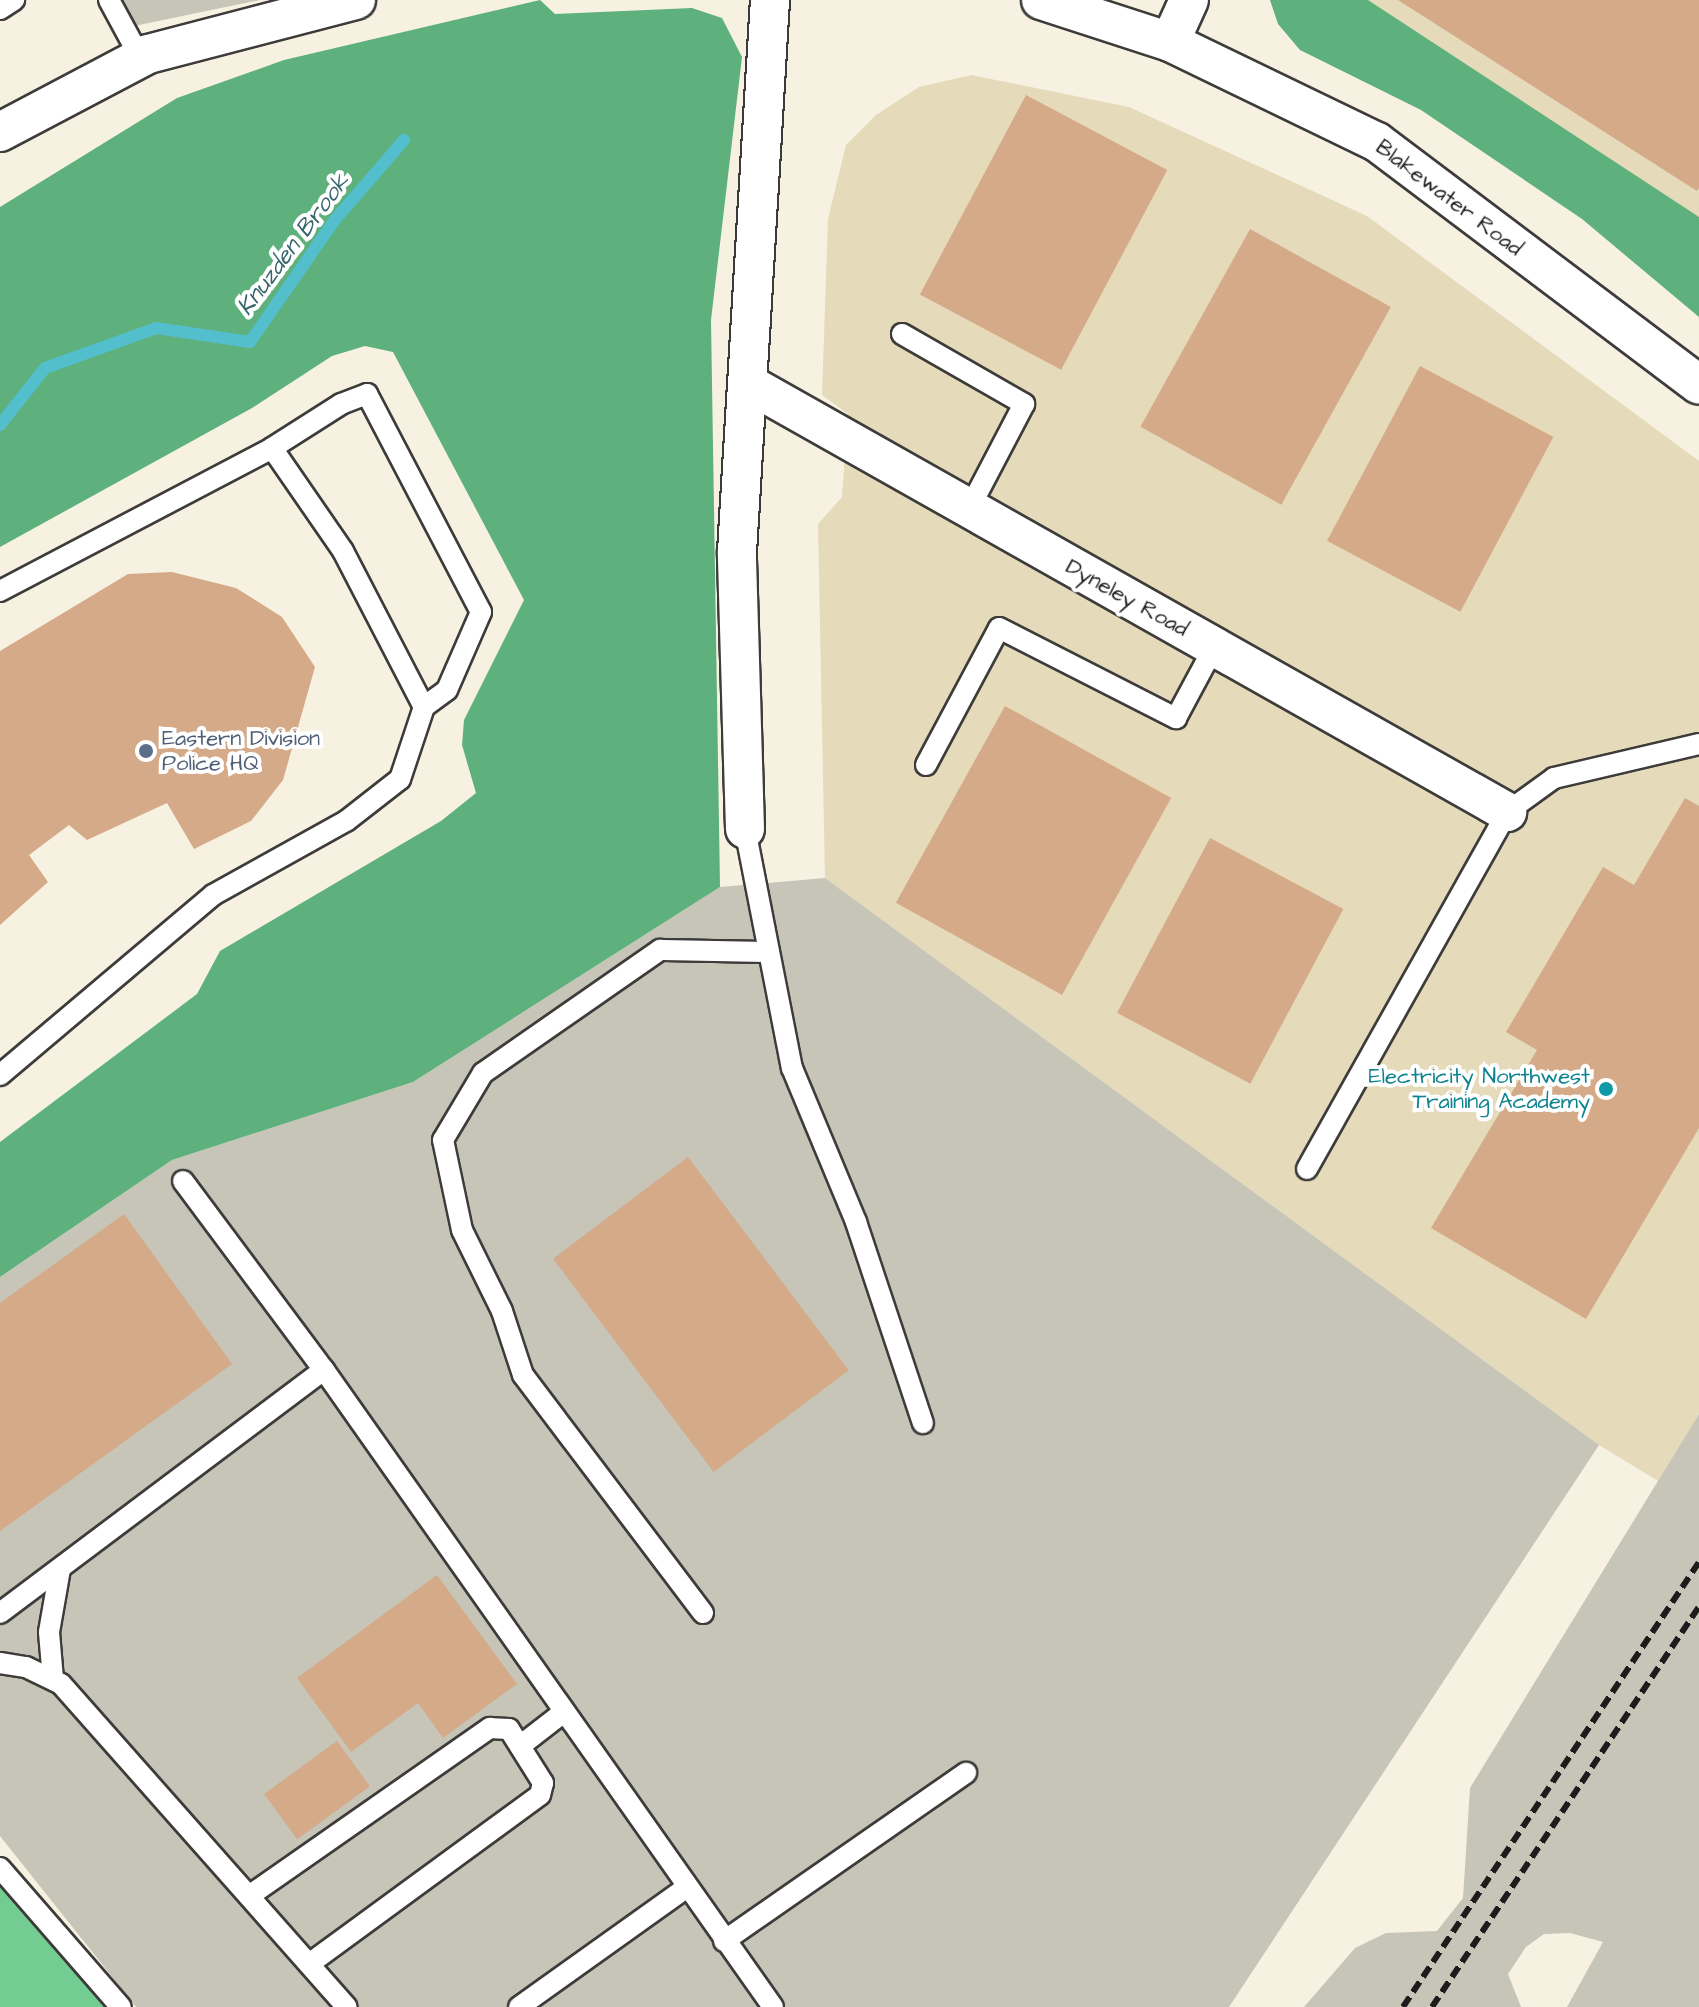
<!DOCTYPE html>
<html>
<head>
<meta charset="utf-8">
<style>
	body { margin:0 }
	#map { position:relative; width:1699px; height:2007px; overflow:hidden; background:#f7f1e2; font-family:"Architects Daughter",sans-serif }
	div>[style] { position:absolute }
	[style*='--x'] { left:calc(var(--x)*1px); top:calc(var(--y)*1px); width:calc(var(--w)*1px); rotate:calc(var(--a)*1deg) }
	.built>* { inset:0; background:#e5daba }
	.industrial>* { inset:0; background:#c7c4b8 }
	.green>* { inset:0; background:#73cc92 }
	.forest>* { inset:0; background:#5eb07c }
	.stream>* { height:12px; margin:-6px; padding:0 6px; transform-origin:6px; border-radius:6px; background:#53bfcc }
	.building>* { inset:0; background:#d5aa88; transform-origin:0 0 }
	.roads { filter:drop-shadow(2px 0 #3d3c3a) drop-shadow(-2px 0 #3d3c3a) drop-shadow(0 2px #3d3c3a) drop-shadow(0 -2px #3d3c3a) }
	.lane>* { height:20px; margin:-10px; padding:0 10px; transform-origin:10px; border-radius:10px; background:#fff }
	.street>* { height:38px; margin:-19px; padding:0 19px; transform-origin:19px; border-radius:19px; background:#fff }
	.rail>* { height:6px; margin-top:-3px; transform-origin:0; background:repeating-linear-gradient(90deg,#1c1c1c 0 12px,transparent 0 18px) }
	.dots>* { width:22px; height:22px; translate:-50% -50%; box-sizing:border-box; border:4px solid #fff; border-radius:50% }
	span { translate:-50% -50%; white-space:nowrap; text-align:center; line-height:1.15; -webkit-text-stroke:8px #fff; paint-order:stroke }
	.street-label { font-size:22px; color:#1c1c1c }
	.service-label { font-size:22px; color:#4e5e75 }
	.left { translate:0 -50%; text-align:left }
	.culture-label { font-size:22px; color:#0d838f }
	.right { translate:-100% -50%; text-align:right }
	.water-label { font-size:24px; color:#35656b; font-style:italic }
</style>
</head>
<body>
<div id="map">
	<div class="built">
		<i style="clip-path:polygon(1368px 0,1699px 0,1699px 217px,1694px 216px)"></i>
		<i style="clip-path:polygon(971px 75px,1129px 107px,1367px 216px,1699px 461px,1699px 1414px,1658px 1481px,1599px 1445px,825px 878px,818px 524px,842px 497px,848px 414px,822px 395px,828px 219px,846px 145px,876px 115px,919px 87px)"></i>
	</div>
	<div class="industrial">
		<i style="clip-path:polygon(119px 0,260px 0,134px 26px)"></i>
		<i style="clip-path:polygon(825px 878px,1599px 1445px,1229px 2007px,136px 2007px,0 1836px,0 1277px,172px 1160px,413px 1082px,720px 887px)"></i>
		<i style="clip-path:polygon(1699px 1414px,1699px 2007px,1567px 2007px,1603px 1942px,1570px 1933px,1544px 1934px,1526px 1947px,1508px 1974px,1521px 2007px,1304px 2007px,1355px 1948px,1386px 1933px,1437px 1931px,1463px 1898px,1470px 1788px)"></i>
	</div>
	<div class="green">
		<i style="clip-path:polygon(0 1859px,124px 2007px,0 2007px)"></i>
	</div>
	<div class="forest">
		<i style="clip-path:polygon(540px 0,555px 14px,692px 8px,722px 18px,742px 57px,711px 320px,720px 887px,413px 1082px,172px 1160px,0 1277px,0 1142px,197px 994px,220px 951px,441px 821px,476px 793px,462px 745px,464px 720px,524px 600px,393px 352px,365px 346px,332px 356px,252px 408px,0 547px,0 207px,177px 98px,284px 60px)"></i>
		<i style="clip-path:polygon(1270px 0,1368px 0,1699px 217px,1699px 317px,1582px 219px,1421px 110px,1300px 50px,1278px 24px)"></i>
	</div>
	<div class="stream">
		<i style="--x:0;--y:425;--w:73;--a:-51.7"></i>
		<i style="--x:45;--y:368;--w:118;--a:-19.8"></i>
		<i style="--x:156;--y:328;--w:95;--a:8.5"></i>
		<i style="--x:250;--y:342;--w:147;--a:-55.2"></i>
		<i style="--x:334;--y:221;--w:107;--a:-49.2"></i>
	</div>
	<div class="building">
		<i style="clip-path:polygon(1398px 0,1699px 0,1699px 188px,1697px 191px)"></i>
		<i style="left:1026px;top:95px;width:160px;height:226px;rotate:28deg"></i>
		<i style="left:1250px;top:229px;width:161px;height:226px;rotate:29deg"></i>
		<i style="left:1420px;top:366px;width:151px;height:198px;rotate:28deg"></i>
		<i style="clip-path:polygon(172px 572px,236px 588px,282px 617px,315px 667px,283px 780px,251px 821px,194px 849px,167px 803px,87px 840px,69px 825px,29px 855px,48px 882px,0 925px,0 651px,128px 574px)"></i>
		<i style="left:1005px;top:706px;width:190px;height:225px;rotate:29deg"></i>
		<i style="clip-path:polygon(1685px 798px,1699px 806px,1699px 1128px,1586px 1319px,1431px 1228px,1537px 1050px,1506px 1032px,1603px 867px,1634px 885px)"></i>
		<i style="left:1210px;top:838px;width:151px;height:198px;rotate:28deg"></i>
		<i style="left:688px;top:1157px;width:267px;height:169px;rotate:53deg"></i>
		<i style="clip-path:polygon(124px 1214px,232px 1364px,0 1531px,0 1303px)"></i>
		<i style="clip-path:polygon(437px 1575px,517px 1684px,443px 1738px,418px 1703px,351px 1752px,297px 1678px)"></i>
		<i style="left:337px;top:1741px;width:56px;height:90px;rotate:54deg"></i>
	</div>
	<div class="roads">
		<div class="lane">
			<i style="--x:109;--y:0;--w:65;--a:61.5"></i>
			<i style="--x:0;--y:9;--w:17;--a:-33"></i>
			<i style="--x:902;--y:334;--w:141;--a:29.8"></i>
			<i style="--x:1024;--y:404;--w:119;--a:117.6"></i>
			<i style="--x:272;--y:448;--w:82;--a:-32.5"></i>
			<i style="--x:341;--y:404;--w:28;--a:-21"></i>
			<i style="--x:367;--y:394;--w:246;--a:62.4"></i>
			<i style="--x:481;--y:612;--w:85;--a:113.6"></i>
			<i style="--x:447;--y:690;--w:29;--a:144"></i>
			<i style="--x:0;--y:591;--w:307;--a:-27.7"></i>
			<i style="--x:272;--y:448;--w:125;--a:55.4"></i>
			<i style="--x:343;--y:551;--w:176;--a:62.6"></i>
			<i style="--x:424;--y:707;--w:76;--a:108.4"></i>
			<i style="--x:400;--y:779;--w:68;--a:142.1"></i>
			<i style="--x:346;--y:821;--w:152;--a:150.9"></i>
			<i style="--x:213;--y:895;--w:279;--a:139.8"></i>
			<i style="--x:926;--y:765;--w:155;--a:-61.9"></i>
			<i style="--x:999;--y:628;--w:199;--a:27"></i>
			<i style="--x:1176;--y:718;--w:81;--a:-61.8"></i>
			<i style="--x:745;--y:829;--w:244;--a:78.9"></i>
			<i style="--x:792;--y:1068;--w:167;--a:67.4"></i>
			<i style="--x:856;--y:1222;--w:212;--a:71.6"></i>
			<i style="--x:1307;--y:1169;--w:409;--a:-60.7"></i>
			<i style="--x:1507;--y:812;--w:58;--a:-35.9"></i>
			<i style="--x:1554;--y:778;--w:149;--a:-13.2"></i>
			<i style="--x:183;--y:1181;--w:236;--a:53.3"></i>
			<i style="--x:0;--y:1613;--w:405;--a:-36.9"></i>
			<i style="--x:324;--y:1370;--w:779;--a:54.82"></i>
			<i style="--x:703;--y:1613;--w:298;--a:-127.1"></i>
			<i style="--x:523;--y:1375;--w:67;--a:-108.2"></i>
			<i style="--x:502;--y:1311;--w:90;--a:-116.3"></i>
			<i style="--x:462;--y:1230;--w:92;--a:-101.9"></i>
			<i style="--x:443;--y:1140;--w:78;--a:-59.2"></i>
			<i style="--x:483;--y:1073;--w:216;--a:-34.8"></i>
			<i style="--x:660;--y:950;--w:109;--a:1.1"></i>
			<i style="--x:0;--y:1663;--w:26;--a:9"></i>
			<i style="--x:26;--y:1667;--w:39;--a:26"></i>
			<i style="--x:61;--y:1684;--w:431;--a:48.5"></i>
			<i style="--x:53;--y:1679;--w:47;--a:-94.9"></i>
			<i style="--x:49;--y:1632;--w:64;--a:-80.1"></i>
			<i style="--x:520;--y:1746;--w:56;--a:-37.7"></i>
			<i style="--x:0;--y:1868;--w:184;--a:49"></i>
			<i style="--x:249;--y:1896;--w:294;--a:-34.9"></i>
			<i style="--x:490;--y:1728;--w:19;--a:3"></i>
			<i style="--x:509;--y:1729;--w:64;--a:57.8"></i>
			<i style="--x:543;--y:1783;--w:12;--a:104"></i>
			<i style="--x:540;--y:1795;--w:286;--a:143.8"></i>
			<i style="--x:724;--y:1941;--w:295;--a:-34.8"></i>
			<i style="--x:519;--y:2007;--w:205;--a:-35.5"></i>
		</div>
		<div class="street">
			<i style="--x:1041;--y:0;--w:136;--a:18"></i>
			<i style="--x:1170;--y:42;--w:230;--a:25.8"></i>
			<i style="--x:1377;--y:142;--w:403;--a:37"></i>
			<i style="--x:1170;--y:42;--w:46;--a:-65.7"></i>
			<i style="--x:0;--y:132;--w:167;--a:-27.8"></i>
			<i style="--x:148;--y:54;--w:215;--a:-14.6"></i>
			<i style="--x:747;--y:383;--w:873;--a:29.44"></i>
			<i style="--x:745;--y:829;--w:277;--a:-91.7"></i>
			<i style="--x:737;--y:552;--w:553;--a:-86.58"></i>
		</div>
	</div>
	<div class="rail">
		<i style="--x:1403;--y:2007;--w:534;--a:-56.37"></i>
		<i style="--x:1432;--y:2007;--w:482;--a:-56.3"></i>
	</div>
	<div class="dots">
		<i style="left:146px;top:751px;background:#5c6f8a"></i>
		<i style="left:1606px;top:1089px;background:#0f9aa8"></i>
	</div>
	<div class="street-label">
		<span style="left:1449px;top:198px;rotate:37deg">Blakewater Road</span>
		<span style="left:1127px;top:598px;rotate:29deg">Dyneley Road</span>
	</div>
	<div class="service-label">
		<span class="left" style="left:162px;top:751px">Eastern Division<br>Police HQ</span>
	</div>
	<div class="culture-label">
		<span class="right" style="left:1590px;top:1089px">Electricity Northwest<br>Training Academy</span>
	</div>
	<div class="water-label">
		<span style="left:294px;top:245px;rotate:-53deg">Knuzden Brook</span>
	</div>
</div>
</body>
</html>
